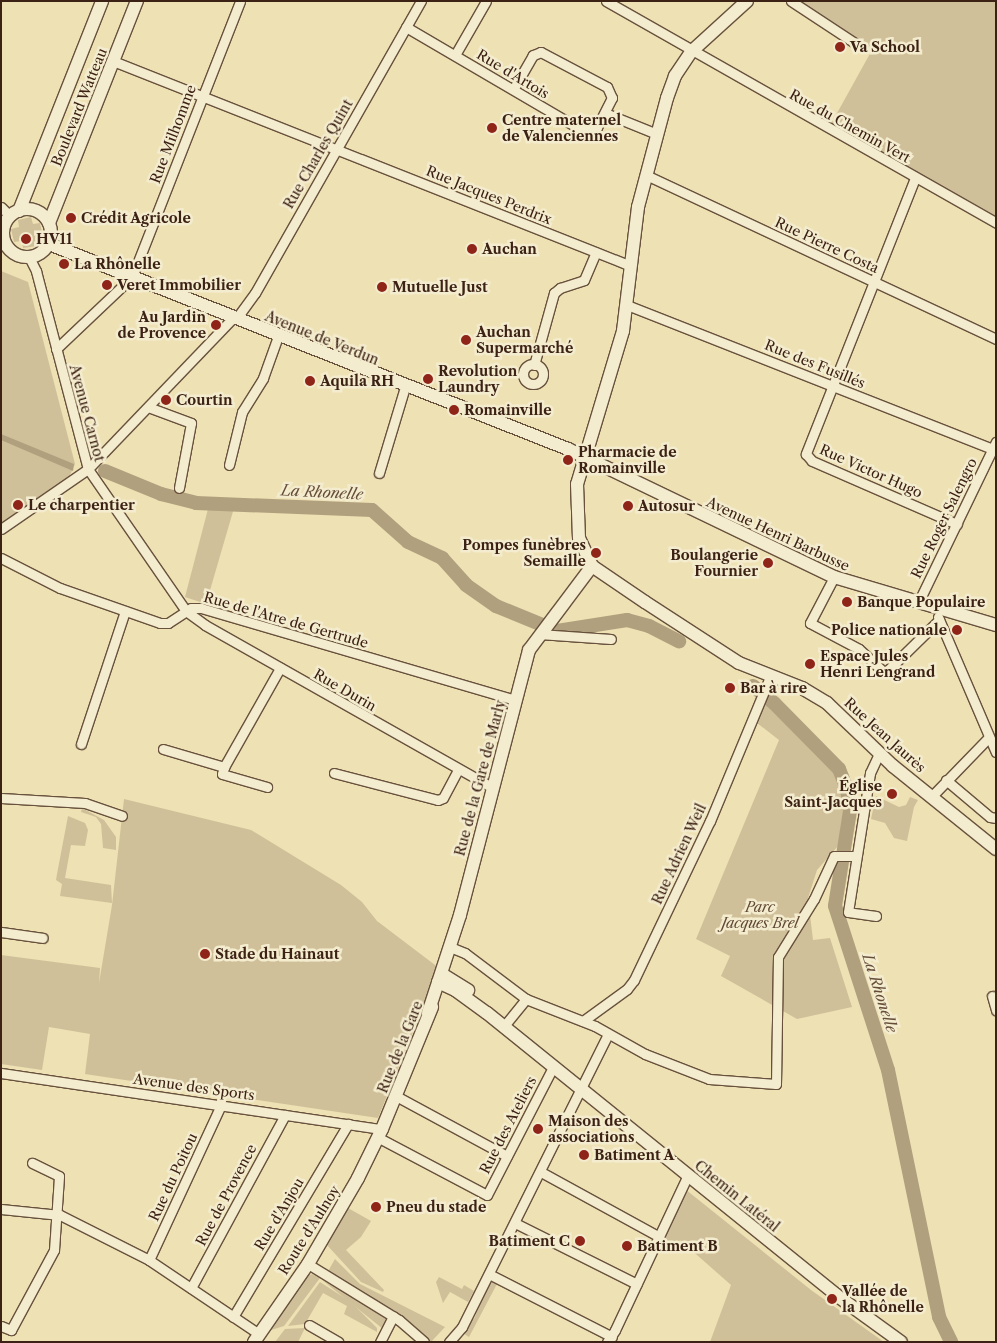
<!DOCTYPE html>
<html>
<head>
<meta charset="utf-8">
<style>
	body { margin:0 }
	#map { position:relative; width:997px; height:1343px; overflow:hidden; background:#eee1b4; font-family:"Libre Caslon Text",serif }
	div>[style] { position:absolute }
	[style*='--x'] { left:calc(var(--x)*1px); top:calc(var(--y)*1px); width:calc(var(--w)*1px); rotate:calc(var(--a)*1deg) }
	.green>* { inset:0; background:#d0c099 }
	.water>* { inset:0; background:#b1a07e }
	.river>* { height:14px; margin:-7px; padding:0 7px; transform-origin:7px; border-radius:7px; background:#b1a07e }
	.roads { filter:drop-shadow(1px 0 #68513d) drop-shadow(-1px 0 #68513d) drop-shadow(0 1px #68513d) drop-shadow(0 -1px #68513d) }
	.street>* { height:9px; margin:-4.5px; padding:0 4.5px; transform-origin:4.5px; border-radius:4.5px; background:#f4ecce }
	.street>.ring { margin:-4.5px; padding:0; box-sizing:content-box; background:none; border:9px solid #f4ecce; border-radius:50% }
	.secondary>* { height:12px; margin:-6px; padding:0 6px; transform-origin:6px; border-radius:6px; background:#f4ecce }
	.secondary>.ring { margin:-6px; padding:0; box-sizing:content-box; background:none; border:12px solid #f4ecce; border-radius:50% }
	.dots>* { width:14px; height:14px; translate:-50% -50%; box-sizing:border-box; border:2px solid #f4ecce; border-radius:50% }
	span { translate:-50% -50%; white-space:nowrap; text-align:center; line-height:1.15; -webkit-text-stroke:5px #f4ecce; paint-order:stroke }
	.poi-label { font-size:14px; color:#3c2115; font-weight:700 }
	.left { translate:0 -50%; text-align:left }
	.right { translate:-100% -50%; text-align:right }
	.street-label { font-size:14px; color:#3c2115 }
	.park-label { font-size:14px; color:#614936; font-style:italic }
	.water-label { font-size:15px; color:#654d3a; font-style:italic }
	.frame { position:absolute; inset:0; border:2px solid #3c2115; pointer-events:none }
</style>
</head>
<body>
<div id="map">
	<div class="green">
		<i style="clip-path:polygon(800px 1px,996px 1px,996px 216px,831px 124px,872px 50px)"></i>
		<i style="clip-path:polygon(31px 217px,33px 224px,40px 223px,43px 237px,35px 238px,37px 246px,23px 248px,22px 241px,14px 242px,11px 229px,19px 227px,18px 220px)"></i>
		<i style="clip-path:polygon(1px 271px,28px 282px,75px 464px,69px 477px,1px 523px)"></i>
		<i style="clip-path:polygon(234px 508px,206px 604px,185px 597px,208px 509px)"></i>
		<i style="clip-path:polygon(766px 701px,833px 770px,843px 787px,845px 809px,839px 845px,817px 870px,808px 898px,813px 940px,830px 938px,852px 1007px,797px 1019px,721px 976px,730px 956px,696px 939px,779px 740px,757px 723px)"></i>
		<i style="clip-path:polygon(876px 796px,899px 807px,906px 805px,910px 797px,918px 800px,914px 807px,907px 841px,894px 838px,885px 823px,871px 819px)"></i>
		<i style="clip-path:polygon(124px 799px,251px 830px,341px 885px,362px 902px,377px 921px,439px 968px,378px 1118px,85px 1074px,90px 1034px,49px 1027px,42px 1070px,1px 1064px,1px 955px,100px 968px,99px 983px,112px 905px)"></i>
		<i style="clip-path:polygon(82px 808px,104px 820px,116px 837px,116px 850px,103px 848px,101px 824px,96px 817px,81px 812px)"></i>
		<i style="clip-path:polygon(68px 816px,85px 823px,88px 830px,85px 846px,71px 845px,65px 878px,111px 885px,112px 903px,60px 896px,62px 884px,56px 880px,57px 874px)"></i>
		<i style="clip-path:polygon(685px 1189px,811px 1290px,884px 1342px,710px 1342px,731px 1285px,680px 1240px,677px 1246px,662px 1240px)"></i>
		<i style="clip-path:polygon(348px 1208px,371px 1221px,361px 1237px,346px 1250px,384px 1290px,383px 1292px,361px 1282px,326px 1244px)"></i>
		<i style="clip-path:polygon(335px 1259px,360px 1284px,445px 1327px,431px 1342px,399px 1315px,327px 1273px)"></i>
		<i style="clip-path:polygon(312px 1274px,320px 1278px,284px 1326px,268px 1331px,305px 1277px)"></i>
		<i style="clip-path:polygon(439px 1277px,462px 1289px,464px 1285px,474px 1291px,468px 1302px,450px 1292px,443px 1303px,436px 1282px)"></i>
		<i style="clip-path:polygon(322px 1280px,384px 1315px,387px 1321px,383px 1329px)"></i>
		<i style="clip-path:polygon(490px 1280px,498px 1282px,469px 1337px,461px 1332px,470px 1317px,474px 1319px)"></i>
		<i style="clip-path:polygon(320px 1282px,351px 1302px,377px 1328px,377px 1332px,344px 1314px,347px 1306px,323px 1293px,305px 1324px,288px 1326px)"></i>
		<i style="clip-path:polygon(305px 1328px,298px 1342px,275px 1342px,285px 1329px)"></i>
	</div>
	<div class="water">
		<i style="clip-path:polygon(1px 434px,74px 464px,73px 471px,1px 440px)"></i>
	</div>
	<div class="river">
		<i style="--x:105;--y:471;--w:61;--a:22.3"></i>
		<i style="--x:161;--y:494;--w:36;--a:14"></i>
		<i style="--x:196;--y:503;--w:176;--a:2.3"></i>
		<i style="--x:372;--y:510;--w:48;--a:41.6"></i>
		<i style="--x:408;--y:542;--w:38;--a:25"></i>
		<i style="--x:442;--y:558;--w:36;--a:48"></i>
		<i style="--x:466;--y:585;--w:37;--a:35"></i>
		<i style="--x:496;--y:606;--w:66;--a:22.3"></i>
		<i style="--x:557;--y:631;--w:71;--a:-8.9"></i>
		<i style="--x:627;--y:620;--w:23;--a:15"></i>
		<i style="--x:649;--y:626;--w:34;--a:27"></i>
		<i style="--x:753;--y:686;--w:27;--a:39"></i>
		<i style="--x:774;--y:703;--w:93;--a:45.4"></i>
		<i style="--x:839;--y:769;--w:22;--a:68"></i>
		<i style="--x:847;--y:789;--w:22;--a:82"></i>
		<i style="--x:850;--y:811;--w:96;--a:99"></i>
		<i style="--x:835;--y:906;--w:172;--a:72.1"></i>
		<i style="--x:888;--y:1070;--w:252;--a:78.3"></i>
		<i style="--x:939;--y:1317;--w:28;--a:64"></i>
	</div>
	<div class="roads">
		<div class="street">
			<i style="--x:606;--y:1;--w:449;--a:29.6"></i>
			<i style="--x:791;--y:1;--w:80;--a:33.3"></i>
			<i style="--x:406;--y:27;--w:202;--a:30.4"></i>
			<i style="--x:580;--y:129;--w:10;--a:6"></i>
			<i style="--x:590;--y:130;--w:8;--a:-23"></i>
			<i style="--x:597;--y:127;--w:33;--a:-63"></i>
			<i style="--x:612;--y:98;--w:12;--a:-114"></i>
			<i style="--x:607;--y:87;--w:75;--a:-152.1"></i>
			<i style="--x:541;--y:52;--w:9;--a:159"></i>
			<i style="--x:533;--y:55;--w:38;--a:120"></i>
			<i style="--x:455;--y:55;--w:62;--a:-60.1"></i>
			<i style="--x:113;--y:61;--w:557;--a:21.59"></i>
			<i style="--x:605;--y:113;--w:56;--a:22"></i>
			<i style="--x:646;--y:175;--w:387;--a:25.1"></i>
			<i style="--x:915;--y:178;--w:297;--a:111.6"></i>
			<i style="--x:806;--y:454;--w:9;--a:49"></i>
			<i style="--x:812;--y:461;--w:158;--a:23.5"></i>
			<i style="--x:1;--y:207;--w:13;--a:45"></i>
			<i style="--x:29;--y:257;--w:16;--a:63"></i>
			<i style="--x:36;--y:271;--w:205;--a:75.3"></i>
			<i style="--x:88;--y:469;--w:173;--a:55.4"></i>
			<i style="--x:186;--y:611;--w:24;--a:36"></i>
			<i style="--x:205;--y:625;--w:331;--a:29.5"></i>
			<i style="--x:627;--y:305;--w:396;--a:21.5"></i>
			<i style="--x:236;--y:319;--w:32;--a:-54"></i>
			<i style="--x:255;--y:293;--w:336;--a:-60.4"></i>
			<i style="--x:56;--y:349;--w:105;--a:-43.5"></i>
			<i style="--x:132;--y:277;--w:296;--a:-68.6"></i>
			<i class="ring" style="left:523px;top:364px;width:11px;height:11px"></i>
			<i style="--x:534;--y:365;--w:75;--a:-74.5"></i>
			<i style="--x:554;--y:293;--w:8;--a:-40"></i>
			<i style="--x:560;--y:288;--w:25;--a:-18"></i>
			<i style="--x:584;--y:280;--w:30;--a:-67"></i>
			<i style="--x:148;--y:407;--w:46;--a:20.4"></i>
			<i style="--x:191;--y:423;--w:66;--a:100.5"></i>
			<i style="--x:229;--y:465;--w:55;--a:-76.2"></i>
			<i style="--x:242;--y:412;--w:40;--a:-58"></i>
			<i style="--x:263;--y:378;--w:45;--a:-70.3"></i>
			<i style="--x:379;--y:473;--w:90;--a:-73.2"></i>
			<i style="--x:1;--y:529;--w:106;--a:-34.6"></i>
			<i style="--x:88;--y:469;--w:209;--a:-46.2"></i>
			<i style="--x:1;--y:558;--w:66;--a:27"></i>
			<i style="--x:60;--y:588;--w:106;--a:19.3"></i>
			<i style="--x:160;--y:623;--w:8;--a:0"></i>
			<i style="--x:168;--y:623;--w:27;--a:-33"></i>
			<i style="--x:191;--y:608;--w:10;--a:0"></i>
			<i style="--x:201;--y:608;--w:328;--a:16.3"></i>
			<i style="--x:834;--y:577;--w:52;--a:117.6"></i>
			<i style="--x:810;--y:623;--w:55;--a:28"></i>
			<i style="--x:859;--y:649;--w:35;--a:43"></i>
			<i style="--x:885;--y:673;--w:76;--a:-44.5"></i>
			<i style="--x:918;--y:603;--w:179;--a:-64.2"></i>
			<i style="--x:938;--y:617;--w:147;--a:66.8"></i>
			<i style="--x:539;--y:634;--w:72;--a:4"></i>
			<i style="--x:81;--y:744;--w:140;--a:-71.7"></i>
			<i style="--x:163;--y:749;--w:64;--a:16.4"></i>
			<i style="--x:224;--y:767;--w:7;--a:106"></i>
			<i style="--x:222;--y:774;--w:47;--a:16.1"></i>
			<i style="--x:224;--y:767;--w:114;--a:-60.5"></i>
			<i style="--x:334;--y:773;--w:107;--a:14.6"></i>
			<i style="--x:438;--y:800;--w:5;--a:-22"></i>
			<i style="--x:443;--y:798;--w:32;--a:-62"></i>
			<i style="--x:946;--y:780;--w:57;--a:40.1"></i>
			<i style="--x:990;--y:817;--w:6;--a:9"></i>
			<i style="--x:932;--y:796;--w:82;--a:-46"></i>
			<i style="--x:1;--y:798;--w:84;--a:3.4"></i>
			<i style="--x:85;--y:803;--w:39;--a:19"></i>
			<i style="--x:876;--y:916;--w:28;--a:-172"></i>
			<i style="--x:848;--y:912;--w:141;--a:-81"></i>
			<i style="--x:870;--y:773;--w:21;--a:-65"></i>
			<i style="--x:1;--y:932;--w:42;--a:8.1"></i>
			<i style="--x:450;--y:947;--w:16;--a:22"></i>
			<i style="--x:465;--y:953;--w:76;--a:37"></i>
			<i style="--x:526;--y:999;--w:74;--a:21.4"></i>
			<i style="--x:595;--y:1026;--w:57;--a:29.2"></i>
			<i style="--x:645;--y:1054;--w:69;--a:21.3"></i>
			<i style="--x:709;--y:1079;--w:67;--a:4.3"></i>
			<i style="--x:776;--y:1084;--w:127;--a:-89.1"></i>
			<i style="--x:778;--y:957;--w:68;--a:-58.2"></i>
			<i style="--x:814;--y:899;--w:47;--a:-65.1"></i>
			<i style="--x:834;--y:856;--w:22;--a:0"></i>
			<i style="--x:992;--y:996;--w:15;--a:74"></i>
			<i style="--x:583;--y:1021;--w:54;--a:-36"></i>
			<i style="--x:627;--y:989;--w:11;--a:-52"></i>
			<i style="--x:634;--y:980;--w:176;--a:-64.5"></i>
			<i style="--x:710;--y:821;--w:156;--a:-67.4"></i>
			<i style="--x:504;--y:1026;--w:35;--a:-51"></i>
			<i style="--x:1;--y:1073;--w:385;--a:8.4"></i>
			<i style="--x:396;--y:1096;--w:126;--a:28.4"></i>
			<i style="--x:379;--y:1138;--w:122;--a:27.8"></i>
			<i style="--x:487;--y:1195;--w:144;--a:-62.7"></i>
			<i style="--x:541;--y:1172;--w:133;--a:28.7"></i>
			<i style="--x:1;--y:1209;--w:59;--a:5.8"></i>
			<i style="--x:60;--y:1215;--w:100;--a:26.8"></i>
			<i style="--x:149;--y:1260;--w:133;--a:33.9"></i>
			<i style="--x:515;--y:1223;--w:136;--a:26.6"></i>
			<i style="--x:149;--y:1260;--w:171;--a:-65.1"></i>
			<i style="--x:308;--y:1264;--w:107;--a:31.6"></i>
			<i style="--x:399;--y:1320;--w:33;--a:41"></i>
			<i style="--x:489;--y:1274;--w:138;--a:27.1"></i>
			<i style="--x:191;--y:1288;--w:197;--a:-61.5"></i>
			<i style="--x:233;--y:1317;--w:225;--a:-59.2"></i>
			<i style="--x:309;--y:1325;--w:34;--a:30"></i>
			<i style="--x:1;--y:1326;--w:11;--a:22"></i>
			<i style="--x:11;--y:1330;--w:91;--a:-61.7"></i>
			<i style="--x:54;--y:1250;--w:74;--a:-86.1"></i>
			<i style="--x:59;--y:1176;--w:30;--a:-154"></i>
			<i style="--x:380;--y:1342;--w:29;--a:-63"></i>
			<i style="--x:449;--y:1342;--w:20;--a:-49"></i>
			<i style="--x:462;--y:1327;--w:327;--a:-63.5"></i>
			<i style="--x:607;--y:1342;--w:14;--a:-56"></i>
			<i style="--x:615;--y:1330;--w:171;--a:-64.8"></i>
		</div>
		<div class="secondary">
			<i style="--x:747;--y:1;--w:76;--a:137.7"></i>
			<i style="--x:691;--y:52;--w:29;--a:124"></i>
			<i style="--x:675;--y:76;--w:23;--a:110"></i>
			<i style="--x:667;--y:98;--w:113;--a:104.9"></i>
			<i style="--x:638;--y:207;--w:125;--a:96.9"></i>
			<i style="--x:623;--y:331;--w:160;--a:106.7"></i>
			<i style="--x:577;--y:484;--w:54;--a:87.9"></i>
			<i style="--x:579;--y:538;--w:31;--a:65"></i>
			<i style="--x:592;--y:566;--w:64;--a:34.2"></i>
			<i style="--x:645;--y:602;--w:112;--a:33"></i>
			<i style="--x:739;--y:663;--w:68;--a:21.6"></i>
			<i style="--x:802;--y:688;--w:29;--a:31"></i>
			<i style="--x:827;--y:703;--w:91;--a:43.7"></i>
			<i style="--x:893;--y:766;--w:132;--a:38.9"></i>
			<i class="ring" style="left:3px;top:209px;width:36px;height:36px"></i>
			<i style="--x:19;--y:211;--w:226;--a:-68.4"></i>
			<i style="--x:49;--y:223;--w:239;--a:-68.4"></i>
			<i style="--x:49;--y:244;--w:558;--a:21.55"></i>
			<i style="--x:568;--y:449;--w:295;--a:25.7"></i>
			<i style="--x:834;--y:577;--w:169;--a:16.5"></i>
			<i style="--x:442;--y:974;--w:31;--a:32"></i>
			<i style="--x:438;--y:982;--w:19;--a:25"></i>
			<i style="--x:455;--y:990;--w:39;--a:36"></i>
			<i style="--x:487;--y:1013;--w:449;--a:38.9"></i>
			<i style="--x:836;--y:1295;--w:80;--a:35.9"></i>
			<i style="--x:428;--y:1013;--w:103;--a:-71.9"></i>
			<i style="--x:460;--y:915;--w:274;--a:-75.4"></i>
			<i style="--x:529;--y:650;--w:105;--a:-53.1"></i>
			<i style="--x:254;--y:1342;--w:95;--a:-55.3"></i>
			<i style="--x:308;--y:1264;--w:99;--a:-59.8"></i>
			<i style="--x:358;--y:1178;--w:55;--a:-63.9"></i>
			<i style="--x:382;--y:1129;--w:132;--a:-67.7"></i>
		</div>
	</div>
	<div class="dots">
		<i style="left:840px;top:47px;background:#8f2418"></i>
		<i style="left:492px;top:128px;background:#8f2418"></i>
		<i style="left:71px;top:218px;background:#8f2418"></i>
		<i style="left:26px;top:239px;background:#8f2418"></i>
		<i style="left:472px;top:249px;background:#8f2418"></i>
		<i style="left:64px;top:264px;background:#8f2418"></i>
		<i style="left:107px;top:285px;background:#8f2418"></i>
		<i style="left:382px;top:287px;background:#8f2418"></i>
		<i style="left:216px;top:325px;background:#8f2418"></i>
		<i style="left:466px;top:340px;background:#8f2418"></i>
		<i style="left:428px;top:379px;background:#8f2418"></i>
		<i style="left:310px;top:381px;background:#8f2418"></i>
		<i style="left:166px;top:400px;background:#8f2418"></i>
		<i style="left:454px;top:410px;background:#8f2418"></i>
		<i style="left:568px;top:460px;background:#8f2418"></i>
		<i style="left:18px;top:505px;background:#8f2418"></i>
		<i style="left:628px;top:506px;background:#8f2418"></i>
		<i style="left:596px;top:553px;background:#8f2418"></i>
		<i style="left:768px;top:563px;background:#8f2418"></i>
		<i style="left:847px;top:602px;background:#8f2418"></i>
		<i style="left:957px;top:630px;background:#8f2418"></i>
		<i style="left:810px;top:664px;background:#8f2418"></i>
		<i style="left:730px;top:688px;background:#8f2418"></i>
		<i style="left:892px;top:794px;background:#8f2418"></i>
		<i style="left:205px;top:954px;background:#8f2418"></i>
		<i style="left:538px;top:1129px;background:#8f2418"></i>
		<i style="left:584px;top:1155px;background:#8f2418"></i>
		<i style="left:376px;top:1207px;background:#8f2418"></i>
		<i style="left:580px;top:1241px;background:#8f2418"></i>
		<i style="left:627px;top:1246px;background:#8f2418"></i>
		<i style="left:832px;top:1299px;background:#8f2418"></i>
	</div>
	<div class="poi-label">
		<span class="left" style="left:850px;top:47px">Va School</span>
		<span class="left" style="left:502px;top:128px">Centre maternel<br>de Valenciennes</span>
		<span class="left" style="left:81px;top:218px">Crédit Agricole</span>
		<span class="left" style="left:36px;top:239px">HV11</span>
		<span class="left" style="left:482px;top:249px">Auchan</span>
		<span class="left" style="left:74px;top:264px">La Rhônelle</span>
		<span class="left" style="left:117px;top:285px">Veret Immobilier</span>
		<span class="left" style="left:392px;top:287px">Mutuelle Just</span>
		<span class="right" style="left:206px;top:325px">Au Jardin<br>de Provence</span>
		<span class="left" style="left:476px;top:340px">Auchan<br>Supermarché</span>
		<span class="left" style="left:438px;top:379px">Revolution<br>Laundry</span>
		<span class="left" style="left:320px;top:381px">Aquila RH</span>
		<span class="left" style="left:176px;top:400px">Courtin</span>
		<span class="left" style="left:464px;top:410px">Romainville</span>
		<span class="left" style="left:578px;top:460px">Pharmacie de<br>Romainville</span>
		<span class="left" style="left:28px;top:505px">Le charpentier</span>
		<span class="left" style="left:638px;top:506px">Autosur</span>
		<span class="right" style="left:586px;top:553px">Pompes funèbres<br>Semaille</span>
		<span class="right" style="left:758px;top:563px">Boulangerie<br>Fournier</span>
		<span class="left" style="left:857px;top:602px">Banque Populaire</span>
		<span class="right" style="left:947px;top:630px">Police nationale</span>
		<span class="left" style="left:820px;top:664px">Espace Jules<br>Henri Lengrand</span>
		<span class="left" style="left:740px;top:688px">Bar à rire</span>
		<span class="right" style="left:882px;top:794px">Église<br>Saint-Jacques</span>
		<span class="left" style="left:215px;top:954px">Stade du Hainaut</span>
		<span class="left" style="left:548px;top:1129px">Maison des<br>associations</span>
		<span class="left" style="left:594px;top:1155px">Batiment A</span>
		<span class="left" style="left:386px;top:1207px">Pneu du stade</span>
		<span class="right" style="left:570px;top:1241px">Batiment C</span>
		<span class="left" style="left:637px;top:1246px">Batiment B</span>
		<span class="left" style="left:842px;top:1299px">Vallée de<br>la Rhônelle</span>
	</div>
	<div class="street-label">
		<span style="left:513px;top:74px;rotate:31deg">Rue d'Artois</span>
		<span style="left:79px;top:107px;rotate:-68deg">Boulevard Watteau</span>
		<span style="left:850px;top:126px;rotate:29deg">Rue du Chemin Vert</span>
		<span style="left:173px;top:134px;rotate:-69deg">Rue Milhomme</span>
		<span style="left:318px;top:154px;rotate:-60deg">Rue Charles Quint</span>
		<span style="left:489px;top:195px;rotate:22deg">Rue Jacques Perdrix</span>
		<span style="left:827px;top:245px;rotate:25deg">Rue Pierre Costa</span>
		<span style="left:322px;top:338px;rotate:22deg">Avenue de Verdun</span>
		<span style="left:815px;top:364px;rotate:22deg">Rue des Fusillés</span>
		<span style="left:87px;top:413px;rotate:75deg">Avenue Carnot</span>
		<span style="left:871px;top:471px;rotate:24deg">Rue Victor Hugo</span>
		<span style="left:944px;top:518px;rotate:-64deg">Rue Roger Salengro</span>
		<span style="left:778px;top:534px;rotate:25deg">Avenue Henri Barbusse</span>
		<span style="left:286px;top:620px;rotate:16deg">Rue de l'Atre de Gertrude</span>
		<span style="left:345px;top:690px;rotate:30deg">Rue Durin</span>
		<span style="left:885px;top:735px;rotate:42deg">Rue Jean Jaurès</span>
		<span style="left:480px;top:778px;rotate:-75deg">Rue de la Gare de Marly</span>
		<span style="left:679px;top:854px;rotate:-65deg">Rue Adrien Weil</span>
		<span style="left:400px;top:1047px;rotate:-68deg">Rue de la Gare</span>
		<span style="left:194px;top:1087px;rotate:8deg">Avenue des Sports</span>
		<span style="left:508px;top:1125px;rotate:-63deg">Rue des Ateliers</span>
		<span style="left:173px;top:1177px;rotate:-65deg">Rue du Poitou</span>
		<span style="left:226px;top:1195px;rotate:-62deg">Rue de Provence</span>
		<span style="left:737px;top:1196px;rotate:39deg">Chemin Latéral</span>
		<span style="left:279px;top:1214px;rotate:-59deg">Rue d'Anjou</span>
		<span style="left:309px;top:1230px;rotate:-58deg">Route d'Aulnoy</span>
	</div>
	<div class="park-label">
		<span style="left:760px;top:915px">Parc<br>Jacques Brel</span>
	</div>
	<div class="water-label">
		<span style="left:322px;top:492px;rotate:3deg">La Rhonelle</span>
		<span style="left:880px;top:993px;rotate:72deg">La Rhonelle</span>
	</div>
	<div class="frame"></div>
</div>
</body>
</html>
